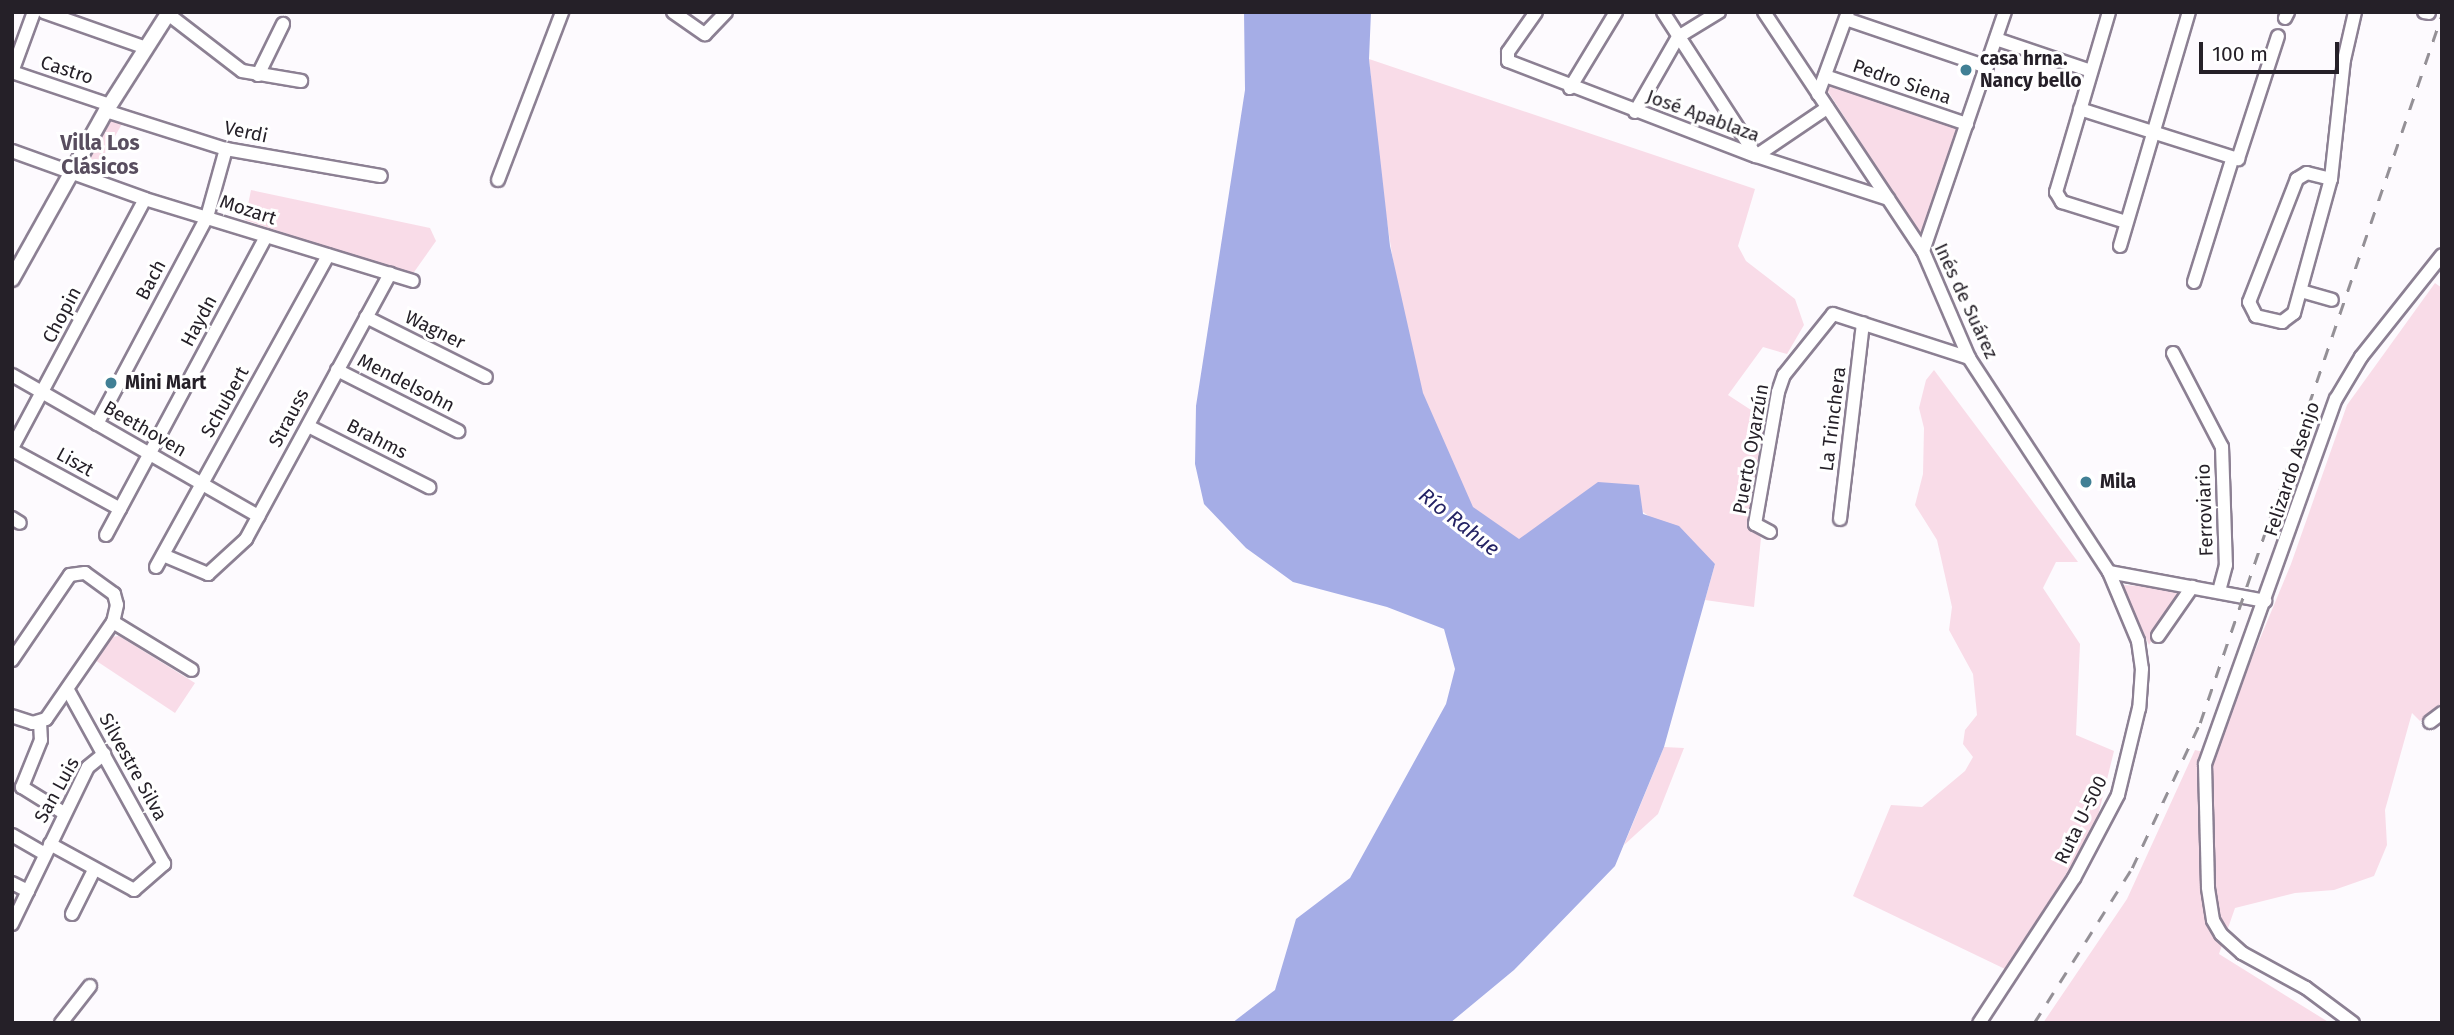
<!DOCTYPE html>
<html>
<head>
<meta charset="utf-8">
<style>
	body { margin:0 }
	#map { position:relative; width:2454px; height:1035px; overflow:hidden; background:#fdfafe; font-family:"Fira Sans",sans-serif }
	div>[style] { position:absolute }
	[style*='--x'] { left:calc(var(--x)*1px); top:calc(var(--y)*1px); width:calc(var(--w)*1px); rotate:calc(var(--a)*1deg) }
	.green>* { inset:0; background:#f9dce8 }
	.water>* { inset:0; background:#a5ade6 }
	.roads { filter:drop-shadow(2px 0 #8c8093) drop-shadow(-2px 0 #8c8093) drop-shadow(0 2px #8c8093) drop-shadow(0 -2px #8c8093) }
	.minor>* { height:12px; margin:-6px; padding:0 6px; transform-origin:6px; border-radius:6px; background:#fff }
	.major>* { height:14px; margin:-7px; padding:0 7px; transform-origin:7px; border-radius:7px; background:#fff }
	.rail>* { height:2.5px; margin-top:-1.25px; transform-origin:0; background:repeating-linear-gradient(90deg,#949096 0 12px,transparent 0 24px) }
	.dots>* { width:19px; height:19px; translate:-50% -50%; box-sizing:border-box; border:4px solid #fff; border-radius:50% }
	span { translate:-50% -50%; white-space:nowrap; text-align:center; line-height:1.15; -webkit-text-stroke:6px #fff; paint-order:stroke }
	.poi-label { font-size:19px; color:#252028; font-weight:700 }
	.left { translate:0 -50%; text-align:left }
	.street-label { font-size:19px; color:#252028 }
	.neighbourhood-label { font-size:21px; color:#594e5f; font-weight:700 }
	.water-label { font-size:21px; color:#242364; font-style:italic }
	.frame { position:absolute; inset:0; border:14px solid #252028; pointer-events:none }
	.scale { position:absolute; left:2199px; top:42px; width:140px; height:32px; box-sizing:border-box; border:4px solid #252028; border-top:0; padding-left:9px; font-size:21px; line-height:24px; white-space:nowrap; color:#252028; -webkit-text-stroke:5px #fff; paint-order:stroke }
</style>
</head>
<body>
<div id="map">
	<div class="green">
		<i style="clip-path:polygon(1369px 59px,1755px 189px,1738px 246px,1746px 261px,1795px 299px,1804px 325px,1787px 354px,1763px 347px,1728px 395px,1751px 410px,1767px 430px,1750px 526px,1761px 538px,1754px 607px,1705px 600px,1715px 564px,1643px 512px,1634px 521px,1519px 550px,1466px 513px,1414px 396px,1381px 183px)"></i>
		<i style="clip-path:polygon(1829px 83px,1957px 128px,1922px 237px,1827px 90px)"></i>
		<i style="clip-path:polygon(113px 118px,123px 122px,100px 163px,88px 158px)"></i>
		<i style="clip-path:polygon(251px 190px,430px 228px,436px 241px,412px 275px,245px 220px)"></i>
		<i style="clip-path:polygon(2435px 283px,2442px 288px,2442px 706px,2420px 721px,2412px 713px,2385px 810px,2387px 845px,2374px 876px,2334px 890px,2295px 893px,2235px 908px,2219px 954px,2330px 1023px,2043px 1023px,2127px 899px,2195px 750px,2212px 754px,2291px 564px,2347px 405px)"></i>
		<i style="clip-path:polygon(1934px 370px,2078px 562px,2056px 562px,2043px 588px,2080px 644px,2076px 735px,2114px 751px,2096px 824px,2012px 964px,2005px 969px,1853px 896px,1891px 805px,1922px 807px,1965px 771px,1973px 757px,1963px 744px,1965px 730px,1977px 715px,1973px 674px,1949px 630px,1952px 607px,1937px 540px,1915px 505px,1923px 474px,1924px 428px,1919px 408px,1926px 380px)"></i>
		<i style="clip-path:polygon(2122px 585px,2182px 588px,2149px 645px)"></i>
		<i style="clip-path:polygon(119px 636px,195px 683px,175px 713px,95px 660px,110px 637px)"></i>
		<i style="clip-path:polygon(1664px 747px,1684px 748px,1658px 814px,1624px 845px)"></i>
	</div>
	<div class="water">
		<i style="clip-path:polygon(1244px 12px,1371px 12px,1369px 59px,1390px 246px,1423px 393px,1473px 507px,1519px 539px,1598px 482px,1639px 485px,1643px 514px,1679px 526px,1715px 564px,1664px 747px,1615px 866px,1514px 970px,1450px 1023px,1232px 1023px,1275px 990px,1296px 919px,1350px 878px,1446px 704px,1455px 669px,1444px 629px,1387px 607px,1293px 582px,1246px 548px,1204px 504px,1195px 464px,1196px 406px,1245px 90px)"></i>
	</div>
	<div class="roads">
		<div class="minor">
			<i style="--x:44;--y:12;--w:108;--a:19.4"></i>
			<i style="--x:673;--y:12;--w:39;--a:35"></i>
			<i style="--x:705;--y:34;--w:30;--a:-46"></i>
			<i style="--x:1536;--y:12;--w:49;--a:125"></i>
			<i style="--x:1508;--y:52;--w:9;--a:90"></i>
			<i style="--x:1508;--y:61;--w:266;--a:21"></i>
			<i style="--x:1756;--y:156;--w:139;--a:18"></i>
			<i style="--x:1663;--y:12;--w:171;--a:57.1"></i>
			<i style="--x:1756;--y:156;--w:86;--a:-34.1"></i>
			<i style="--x:1764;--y:12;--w:287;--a:56.4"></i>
			<i style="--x:1923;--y:251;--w:116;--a:66.7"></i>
			<i style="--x:1969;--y:358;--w:256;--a:56.8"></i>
			<i style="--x:2109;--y:572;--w:75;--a:67.2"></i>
			<i style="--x:2138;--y:641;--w:28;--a:82"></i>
			<i style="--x:2142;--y:669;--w:39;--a:94"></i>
			<i style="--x:2139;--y:708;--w:89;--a:103.6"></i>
			<i style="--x:2118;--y:795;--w:94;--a:117.9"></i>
			<i style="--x:2074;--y:878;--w:173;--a:123.2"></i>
			<i style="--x:2109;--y:12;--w:188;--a:106.4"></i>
			<i style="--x:2056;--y:192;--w:12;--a:59"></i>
			<i style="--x:2062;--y:202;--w:67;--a:17.4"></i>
			<i style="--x:2424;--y:12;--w:5;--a:11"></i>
			<i style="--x:168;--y:14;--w:93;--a:37.6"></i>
			<i style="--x:242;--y:71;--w:60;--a:9.6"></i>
			<i style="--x:2285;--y:18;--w:7;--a:-63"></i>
			<i style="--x:1846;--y:19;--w:149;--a:18.8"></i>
			<i style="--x:1996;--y:39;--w:100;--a:18.6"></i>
			<i style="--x:12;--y:72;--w:103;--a:18.6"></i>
			<i style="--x:12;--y:72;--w:64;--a:-69.9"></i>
			<i style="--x:258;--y:75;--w:57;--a:-63.9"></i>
			<i style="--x:1825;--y:76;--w:150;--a:18.7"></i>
			<i style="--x:1570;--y:88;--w:89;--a:-58.8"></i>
			<i style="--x:1818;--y:94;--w:87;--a:-69.9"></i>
			<i style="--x:2080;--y:109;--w:166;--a:17.6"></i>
			<i style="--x:2238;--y:159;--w:129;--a:-72"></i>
			<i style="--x:106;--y:111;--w:126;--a:17.6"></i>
			<i style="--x:226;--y:149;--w:157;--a:9.9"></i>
			<i style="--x:1635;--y:112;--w:86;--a:-60.2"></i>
			<i style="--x:1678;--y:37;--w:48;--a:-31.4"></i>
			<i style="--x:12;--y:151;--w:141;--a:19.8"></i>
			<i style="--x:145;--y:199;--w:280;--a:17"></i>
			<i style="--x:2331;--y:179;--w:25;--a:-166"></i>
			<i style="--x:2307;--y:173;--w:12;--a:149"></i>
			<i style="--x:2297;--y:179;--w:132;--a:111.3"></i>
			<i style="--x:2249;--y:302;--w:16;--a:63"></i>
			<i style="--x:2256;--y:316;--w:27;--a:13"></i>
			<i style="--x:2282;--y:322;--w:15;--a:-37"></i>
			<i style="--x:2294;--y:313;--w:139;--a:-74.6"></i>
			<i style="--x:2331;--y:179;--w:120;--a:-83.8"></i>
			<i style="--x:2344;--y:60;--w:49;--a:-77.1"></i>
			<i style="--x:498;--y:180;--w:180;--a:-69.1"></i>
			<i style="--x:2120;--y:246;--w:244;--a:-73.6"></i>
			<i style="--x:1923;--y:251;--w:253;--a:-71.1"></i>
			<i style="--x:2194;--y:282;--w:128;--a:-72.7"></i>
			<i style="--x:2301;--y:291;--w:32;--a:16"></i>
			<i style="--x:366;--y:317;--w:134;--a:26.6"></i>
			<i style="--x:2173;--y:353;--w:106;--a:62.5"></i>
			<i style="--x:2222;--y:447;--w:118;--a:88.1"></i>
			<i style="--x:2226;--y:565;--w:28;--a:105"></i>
			<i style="--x:337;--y:370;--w:136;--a:26.8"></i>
			<i style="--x:12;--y:375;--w:284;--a:29.8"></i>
			<i style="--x:97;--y:424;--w:234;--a:-62"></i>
			<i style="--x:207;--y:217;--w:71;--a:-74.4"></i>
			<i style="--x:308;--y:426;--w:136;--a:26.8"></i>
			<i style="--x:12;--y:448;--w:282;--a:-61.9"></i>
			<i style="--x:12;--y:450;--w:123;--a:28.6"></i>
			<i style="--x:12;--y:518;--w:9;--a:32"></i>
			<i style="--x:1840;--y:519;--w:197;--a:-83.3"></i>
			<i style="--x:1770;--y:532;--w:17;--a:-152"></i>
			<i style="--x:1755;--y:524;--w:134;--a:-80.1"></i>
			<i style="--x:1778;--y:392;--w:18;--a:-71"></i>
			<i style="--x:1784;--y:375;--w:78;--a:-51.2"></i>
			<i style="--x:1833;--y:314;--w:143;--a:17.9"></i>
			<i style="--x:106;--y:535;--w:339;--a:-61.8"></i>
			<i style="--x:163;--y:555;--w:49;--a:22.9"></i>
			<i style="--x:208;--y:574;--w:52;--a:-42.6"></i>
			<i style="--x:246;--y:539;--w:302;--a:-61.5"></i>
			<i style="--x:156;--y:567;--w:356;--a:-61.1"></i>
			<i style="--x:2109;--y:572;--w:159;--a:10.5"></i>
			<i style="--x:113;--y:622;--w:92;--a:31.3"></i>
			<i style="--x:2158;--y:636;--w:60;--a:-55.2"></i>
			<i style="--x:12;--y:660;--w:103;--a:-55.7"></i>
			<i style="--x:70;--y:575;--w:15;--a:-8"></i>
			<i style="--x:85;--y:573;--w:36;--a:36"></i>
			<i style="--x:114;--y:594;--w:11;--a:75"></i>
			<i style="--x:117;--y:605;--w:17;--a:103"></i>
			<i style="--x:113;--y:622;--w:118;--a:124.6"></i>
			<i style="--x:46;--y:719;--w:14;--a:163"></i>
			<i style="--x:33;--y:723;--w:22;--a:-162"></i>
			<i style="--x:40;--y:722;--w:18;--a:87"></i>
			<i style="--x:41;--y:740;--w:51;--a:112"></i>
			<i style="--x:22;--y:787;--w:49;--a:31.8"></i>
			<i style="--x:2430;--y:722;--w:15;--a:-37"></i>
			<i style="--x:12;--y:835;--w:38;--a:30"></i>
			<i style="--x:50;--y:844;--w:96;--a:28.7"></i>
			<i style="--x:134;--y:890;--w:40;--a:-41"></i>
			<i style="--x:164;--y:864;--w:199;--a:-118.9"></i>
			<i style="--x:12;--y:883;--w:18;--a:27"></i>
			<i style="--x:72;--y:914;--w:49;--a:-63.4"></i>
			<i style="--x:12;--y:924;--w:174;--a:-64.2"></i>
			<i style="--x:88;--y:767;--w:21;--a:-39"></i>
			<i style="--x:61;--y:1023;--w:47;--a:-51.9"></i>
			<i style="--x:2353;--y:1023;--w:59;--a:-143.3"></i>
			<i style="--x:2306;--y:988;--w:73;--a:-151.3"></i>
			<i style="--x:2242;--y:953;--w:28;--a:-138"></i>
			<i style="--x:2221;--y:934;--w:16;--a:-120"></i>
			<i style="--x:2213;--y:920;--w:33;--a:-99"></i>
			<i style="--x:2208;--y:887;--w:123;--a:-91.4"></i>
			<i style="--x:2205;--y:764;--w:388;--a:-70.3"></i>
			<i style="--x:2336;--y:399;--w:49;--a:-59.2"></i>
			<i style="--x:2361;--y:357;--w:130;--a:-51.5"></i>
		</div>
		<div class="major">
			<i style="--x:12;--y:279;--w:193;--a:-60.8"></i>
			<i style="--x:106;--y:111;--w:117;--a:-57.5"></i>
		</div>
	</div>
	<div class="rail">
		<i style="--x:2034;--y:1023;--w:183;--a:-57.7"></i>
		<i style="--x:2132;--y:868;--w:160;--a:-64.9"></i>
		<i style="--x:2200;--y:723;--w:749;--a:-71.15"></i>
	</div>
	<div class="dots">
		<i style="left:1966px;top:70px;background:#418095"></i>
		<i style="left:111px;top:383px;background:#418095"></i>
		<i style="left:2086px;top:482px;background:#418095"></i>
	</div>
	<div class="poi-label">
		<span class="left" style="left:1980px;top:70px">casa hrna.<br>Nancy bello</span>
		<span class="left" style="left:125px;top:383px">Mini Mart</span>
		<span class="left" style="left:2100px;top:482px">Mila</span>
	</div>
	<div class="street-label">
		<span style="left:67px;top:70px;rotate:18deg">Castro</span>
		<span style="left:1902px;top:82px;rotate:19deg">Pedro Siena</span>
		<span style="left:1703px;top:116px;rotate:20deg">José Apablaza</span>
		<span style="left:246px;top:132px;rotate:12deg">Verdi</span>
		<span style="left:248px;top:210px;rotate:18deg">Mozart</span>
		<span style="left:151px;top:280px;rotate:-62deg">Bach</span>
		<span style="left:1966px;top:301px;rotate:65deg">Inés de Suárez</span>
		<span style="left:62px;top:315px;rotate:-62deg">Chopin</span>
		<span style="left:199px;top:321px;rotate:-62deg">Haydn</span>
		<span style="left:435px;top:330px;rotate:26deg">Wagner</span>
		<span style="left:406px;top:383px;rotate:27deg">Mendelsohn</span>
		<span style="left:225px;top:402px;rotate:-61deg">Schubert</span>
		<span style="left:289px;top:418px;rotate:-62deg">Strauss</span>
		<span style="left:1833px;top:419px;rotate:-83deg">La Trinchera</span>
		<span style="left:145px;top:429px;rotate:30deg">Beethoven</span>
		<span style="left:377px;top:439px;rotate:27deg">Brahms</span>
		<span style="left:1751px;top:449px;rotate:-80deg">Puerto Oyarzún</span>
		<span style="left:75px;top:462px;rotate:29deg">Liszt</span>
		<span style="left:2292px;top:469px;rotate:-72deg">Felizardo Asenjo</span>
		<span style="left:2205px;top:510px;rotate:-92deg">Ferroviario</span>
		<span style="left:133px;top:767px;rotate:61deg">Silvestre Silva</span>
		<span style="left:57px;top:790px;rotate:-61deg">San Luis</span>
		<span style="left:2081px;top:820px;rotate:-64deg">Ruta U-500</span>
	</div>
	<div class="neighbourhood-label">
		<span style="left:100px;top:155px">Villa Los<br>Clásicos</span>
	</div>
	<div class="water-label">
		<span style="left:1459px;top:522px;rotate:38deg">Río Rahue</span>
	</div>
	<div class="frame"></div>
	<div class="scale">100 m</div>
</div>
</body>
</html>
